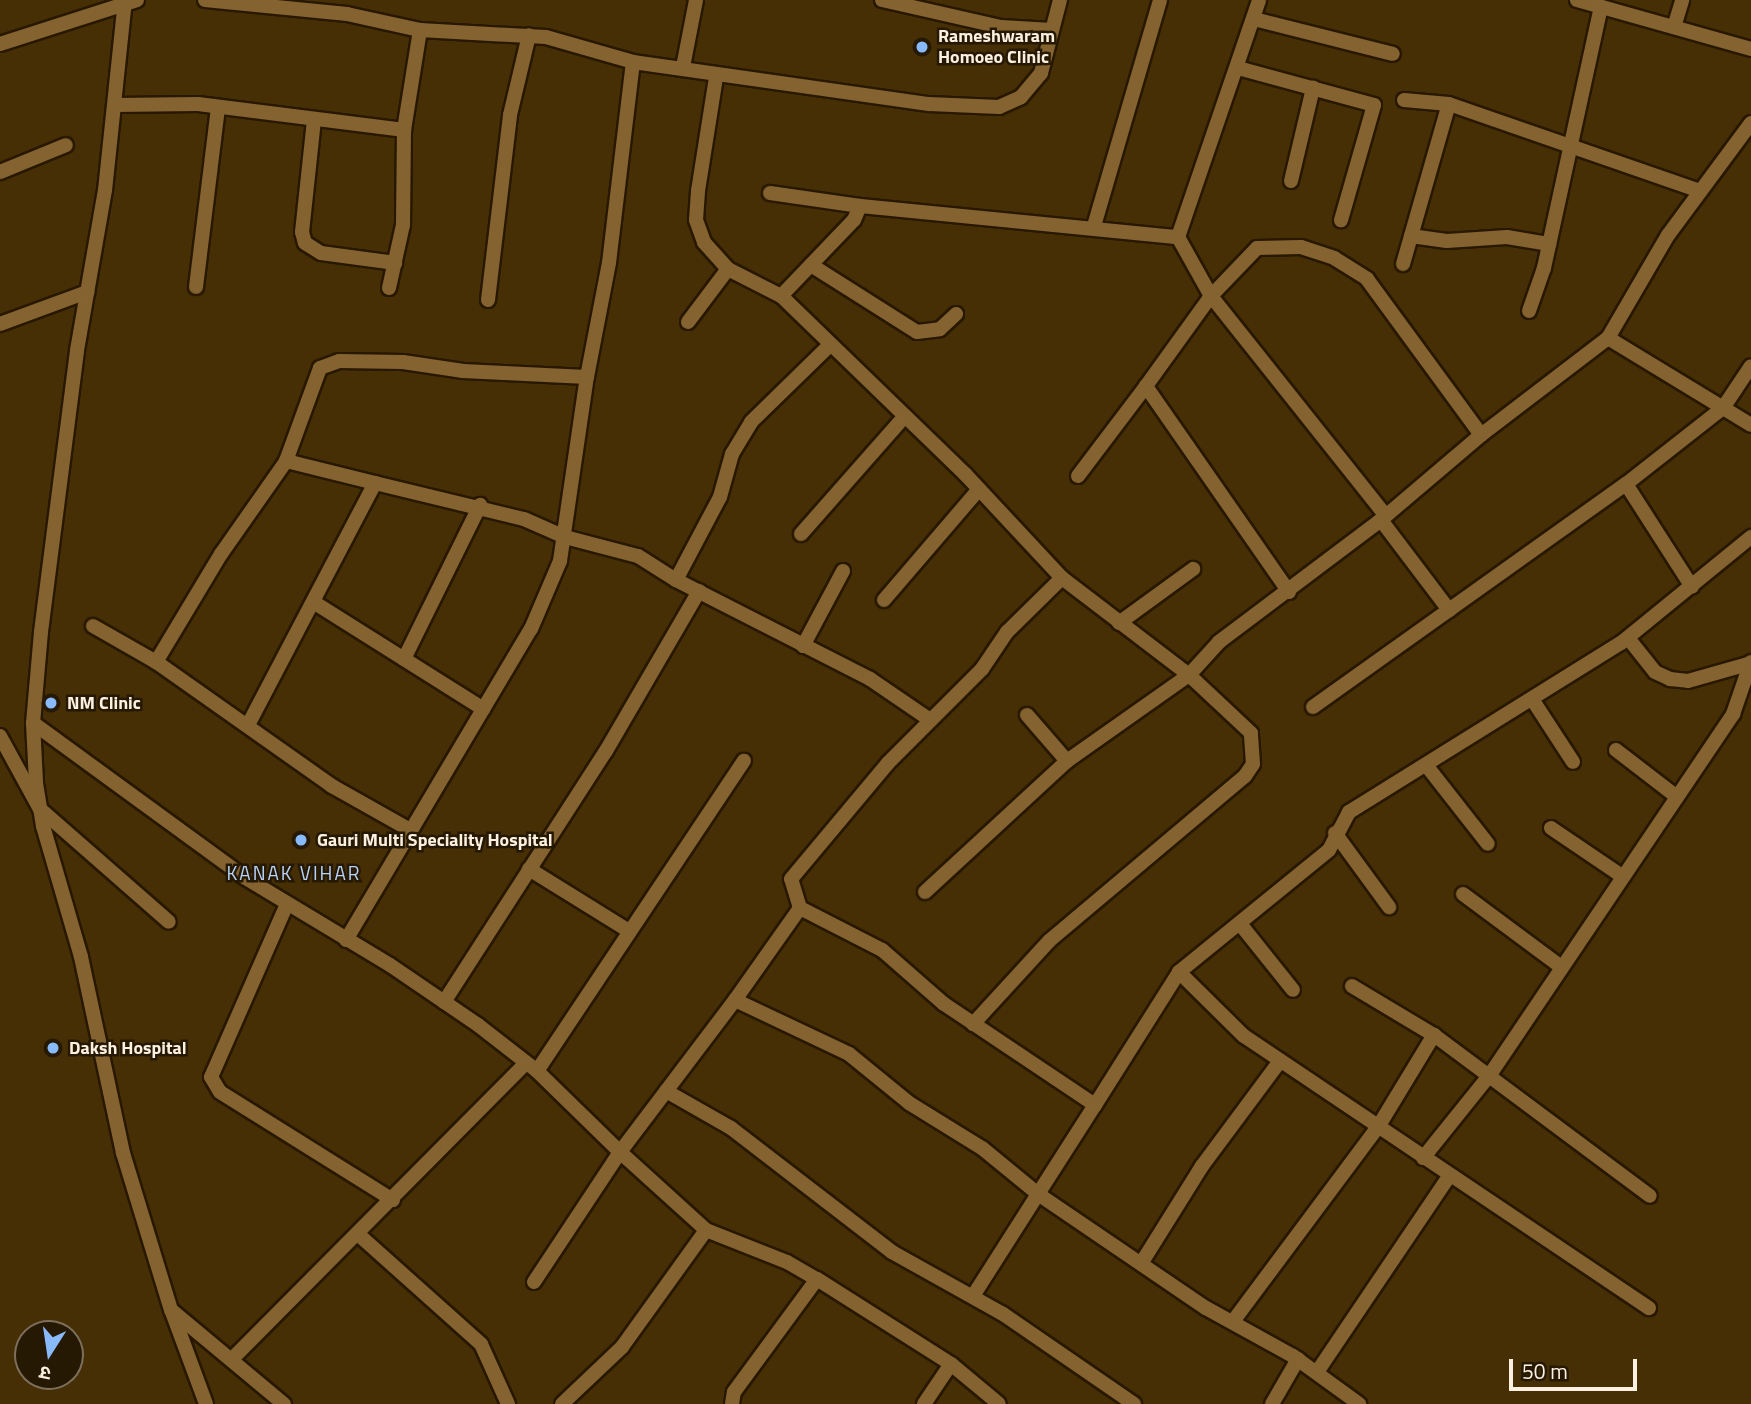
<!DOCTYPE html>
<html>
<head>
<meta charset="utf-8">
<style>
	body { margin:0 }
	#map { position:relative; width:1751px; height:1404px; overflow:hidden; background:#462e05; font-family:"Titillium Web","Noto Sans Devanagari",sans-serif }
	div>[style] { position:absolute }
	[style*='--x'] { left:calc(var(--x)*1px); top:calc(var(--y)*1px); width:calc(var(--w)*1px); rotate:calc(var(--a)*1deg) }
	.roads { filter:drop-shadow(2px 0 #281800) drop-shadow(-2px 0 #281800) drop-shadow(0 2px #281800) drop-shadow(0 -2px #281800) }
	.street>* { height:14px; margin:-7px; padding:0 7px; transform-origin:7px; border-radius:7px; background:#846331 }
	.dots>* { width:19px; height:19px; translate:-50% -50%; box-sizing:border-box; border:4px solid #261904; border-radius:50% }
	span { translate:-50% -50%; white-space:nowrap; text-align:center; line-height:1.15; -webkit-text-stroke:5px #261904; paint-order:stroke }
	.poi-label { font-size:18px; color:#fcf1e1; font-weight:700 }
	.left { translate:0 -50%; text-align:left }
	.neighbourhood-label { font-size:19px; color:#b7d3f8; letter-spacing:2px }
	.north { position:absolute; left:14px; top:1320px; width:70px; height:70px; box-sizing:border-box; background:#261904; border:2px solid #7c6f5c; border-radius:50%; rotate:192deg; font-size:19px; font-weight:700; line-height:28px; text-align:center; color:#fcf1e1 }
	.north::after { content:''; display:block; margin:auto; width:24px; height:32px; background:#89bafc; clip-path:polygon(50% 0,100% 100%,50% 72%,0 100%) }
	.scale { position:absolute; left:1509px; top:1359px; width:128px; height:32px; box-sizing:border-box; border:4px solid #fcf1e1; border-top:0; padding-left:9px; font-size:21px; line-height:24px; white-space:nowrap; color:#fcf1e1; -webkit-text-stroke:5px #261904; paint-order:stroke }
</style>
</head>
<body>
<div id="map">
	<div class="roads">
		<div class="street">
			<i style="--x:125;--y:0;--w:191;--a:96"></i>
			<i style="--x:105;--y:190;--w:163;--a:99.9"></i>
			<i style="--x:77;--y:351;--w:283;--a:97.3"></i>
			<i style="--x:41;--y:632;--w:91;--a:95"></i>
			<i style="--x:33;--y:723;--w:60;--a:87.1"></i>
			<i style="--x:36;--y:783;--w:44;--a:80.8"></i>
			<i style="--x:43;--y:826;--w:136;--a:73.8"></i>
			<i style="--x:81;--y:957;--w:200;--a:77.9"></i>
			<i style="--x:123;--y:1153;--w:164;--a:73"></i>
			<i style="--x:171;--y:1310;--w:147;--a:39.8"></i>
			<i style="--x:205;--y:0;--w:143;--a:5.6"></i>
			<i style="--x:347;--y:14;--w:75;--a:12.4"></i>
			<i style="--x:420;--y:30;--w:126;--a:3.2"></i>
			<i style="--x:546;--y:37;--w:91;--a:16"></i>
			<i style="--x:882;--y:0;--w:122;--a:12.8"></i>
			<i style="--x:1001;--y:27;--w:51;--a:3.4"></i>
			<i style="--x:1577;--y:0;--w:181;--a:15.7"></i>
			<i style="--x:1254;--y:19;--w:143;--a:14.1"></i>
			<i style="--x:1674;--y:27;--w:28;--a:-73"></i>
			<i style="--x:0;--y:44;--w:144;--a:-17.8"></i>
			<i style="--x:683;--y:67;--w:68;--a:-79"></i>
			<i style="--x:1238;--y:68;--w:141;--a:15.2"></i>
			<i style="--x:1374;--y:105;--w:120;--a:106"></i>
			<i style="--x:1404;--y:100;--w:45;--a:5.1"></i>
			<i style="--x:1449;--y:104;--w:266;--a:19.1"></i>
			<i style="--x:115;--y:105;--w:83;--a:-0.7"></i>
			<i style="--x:198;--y:104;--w:208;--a:7.2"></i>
			<i style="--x:314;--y:120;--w:113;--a:96.1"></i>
			<i style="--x:302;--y:232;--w:11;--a:75"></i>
			<i style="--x:305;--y:243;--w:19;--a:32"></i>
			<i style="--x:321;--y:253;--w:75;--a:7.7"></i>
			<i style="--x:1751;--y:123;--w:139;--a:126.5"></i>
			<i style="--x:1668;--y:235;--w:119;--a:120.2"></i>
			<i style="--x:1608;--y:338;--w:167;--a:31.3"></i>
			<i style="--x:0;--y:172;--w:71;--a:-22.2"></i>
			<i style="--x:1291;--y:181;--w:96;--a:-76.7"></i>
			<i style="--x:770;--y:193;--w:91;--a:8.2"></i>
			<i style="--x:1094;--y:226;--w:235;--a:-73.7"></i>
			<i style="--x:1411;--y:236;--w:36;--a:8"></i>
			<i style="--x:1447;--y:241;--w:60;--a:-3.8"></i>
			<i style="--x:1507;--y:237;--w:43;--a:9.5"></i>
			<i style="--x:1178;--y:237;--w:68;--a:60.8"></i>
			<i style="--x:1211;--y:296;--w:66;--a:-46.2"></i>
			<i style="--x:1257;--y:248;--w:44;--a:-1.3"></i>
			<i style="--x:1301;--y:247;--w:35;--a:18"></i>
			<i style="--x:1334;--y:258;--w:39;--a:32"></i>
			<i style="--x:1367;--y:279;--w:193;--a:53.8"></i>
			<i style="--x:1481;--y:435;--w:160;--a:-37.4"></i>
			<i style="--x:1403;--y:264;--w:166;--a:-74"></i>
			<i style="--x:811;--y:265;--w:125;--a:32.3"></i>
			<i style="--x:917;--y:332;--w:23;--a:-7"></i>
			<i style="--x:940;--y:329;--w:22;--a:-43"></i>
			<i style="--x:196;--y:287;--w:179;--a:-83"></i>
			<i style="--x:389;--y:288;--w:65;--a:-77.5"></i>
			<i style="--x:403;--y:225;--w:95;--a:-89.4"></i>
			<i style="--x:404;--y:130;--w:101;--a:-80.9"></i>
			<i style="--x:781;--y:296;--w:105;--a:-46.2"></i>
			<i style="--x:854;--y:220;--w:15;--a:-67"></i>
			<i style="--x:860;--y:206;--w:320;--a:5.6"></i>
			<i style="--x:1178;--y:237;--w:250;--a:-71.1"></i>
			<i style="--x:488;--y:300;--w:186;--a:-83.2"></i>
			<i style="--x:510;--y:115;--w:82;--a:-76.6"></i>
			<i style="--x:1529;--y:311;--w:46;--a:-70.8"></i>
			<i style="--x:1544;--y:268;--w:267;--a:-77.7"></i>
			<i style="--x:688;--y:322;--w:66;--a:-53"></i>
			<i style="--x:0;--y:324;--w:93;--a:-20.2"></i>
			<i style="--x:286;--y:461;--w:92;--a:13.9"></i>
			<i style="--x:1078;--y:476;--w:113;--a:-52.9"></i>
			<i style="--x:1626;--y:484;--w:122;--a:57.3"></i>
			<i style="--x:1381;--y:520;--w:113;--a:52.9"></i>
			<i style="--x:801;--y:534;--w:157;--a:-48.6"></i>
			<i style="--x:676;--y:580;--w:218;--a:27"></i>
			<i style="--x:870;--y:679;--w:73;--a:34.3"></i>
			<i style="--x:1289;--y:592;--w:251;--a:-124.8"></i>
			<i style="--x:1146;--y:386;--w:111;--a:-54.2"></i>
			<i style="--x:1211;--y:296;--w:280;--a:51.5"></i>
			<i style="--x:884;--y:600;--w:146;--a:-49.4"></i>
			<i style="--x:315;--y:603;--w:199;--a:32.2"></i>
			<i style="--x:1119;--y:623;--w:92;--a:-36.1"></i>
			<i style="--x:93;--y:626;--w:73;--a:29.7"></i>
			<i style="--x:1628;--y:638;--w:43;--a:51.5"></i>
			<i style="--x:1655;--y:672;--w:17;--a:25"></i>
			<i style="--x:1670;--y:679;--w:18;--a:6"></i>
			<i style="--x:1688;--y:681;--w:66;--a:-15.9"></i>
			<i style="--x:803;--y:646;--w:85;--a:-61.9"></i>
			<i style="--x:404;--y:659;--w:172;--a:-63.7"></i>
			<i style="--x:1532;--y:699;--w:75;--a:56.9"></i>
			<i style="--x:1313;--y:707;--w:384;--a:-35.5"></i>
			<i style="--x:1626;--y:484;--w:123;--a:-38.1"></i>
			<i style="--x:1723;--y:408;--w:50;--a:-56.3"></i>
			<i style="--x:1027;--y:715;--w:61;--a:49"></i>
			<i style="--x:33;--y:723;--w:261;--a:36.1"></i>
			<i style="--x:244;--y:877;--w:170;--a:31.1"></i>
			<i style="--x:390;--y:965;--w:107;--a:34.3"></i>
			<i style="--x:478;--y:1025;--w:75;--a:37.9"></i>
			<i style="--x:537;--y:1071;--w:116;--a:44.3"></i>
			<i style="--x:620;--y:1152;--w:191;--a:-52.9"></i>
			<i style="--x:735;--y:1000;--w:126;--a:25.3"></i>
			<i style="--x:849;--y:1054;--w:77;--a:39.2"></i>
			<i style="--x:909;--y:1103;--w:86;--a:31.7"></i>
			<i style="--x:982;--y:1148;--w:72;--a:39.4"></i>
			<i style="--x:1038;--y:1194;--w:106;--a:-57.4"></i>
			<i style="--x:1095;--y:1105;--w:182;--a:-146.2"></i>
			<i style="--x:944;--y:1004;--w:82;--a:-138.9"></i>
			<i style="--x:882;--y:950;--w:92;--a:-152.9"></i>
			<i style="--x:800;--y:908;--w:30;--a:-107"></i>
			<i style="--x:791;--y:879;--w:151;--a:-50.1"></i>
			<i style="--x:888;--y:763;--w:133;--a:-45"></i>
			<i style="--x:982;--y:669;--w:45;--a:-56"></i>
			<i style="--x:1007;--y:632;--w:77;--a:-44.5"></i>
			<i style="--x:1062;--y:578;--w:142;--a:-133"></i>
			<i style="--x:965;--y:474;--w:256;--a:-135.9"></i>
			<i style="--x:781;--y:296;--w:59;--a:-153"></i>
			<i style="--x:728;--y:269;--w:36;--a:-132"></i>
			<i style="--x:704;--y:242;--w:23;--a:-110"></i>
			<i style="--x:696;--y:220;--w:29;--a:-86"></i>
			<i style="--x:698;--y:191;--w:115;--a:-81"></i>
			<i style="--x:248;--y:725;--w:273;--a:-62.3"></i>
			<i style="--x:375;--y:483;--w:153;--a:13.6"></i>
			<i style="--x:524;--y:519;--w:45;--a:23.7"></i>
			<i style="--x:565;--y:537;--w:75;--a:14.6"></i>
			<i style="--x:638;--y:556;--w:45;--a:32.3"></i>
			<i style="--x:676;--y:580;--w:94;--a:-62.1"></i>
			<i style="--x:720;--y:497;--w:45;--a:-74.4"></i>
			<i style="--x:732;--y:454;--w:37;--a:-59"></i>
			<i style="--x:751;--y:422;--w:109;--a:-44.3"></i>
			<i style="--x:0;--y:736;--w:83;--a:61.3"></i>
			<i style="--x:40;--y:809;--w:171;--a:41.2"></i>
			<i style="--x:1616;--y:750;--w:77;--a:37.6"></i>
			<i style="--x:1426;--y:765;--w:100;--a:51.9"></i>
			<i style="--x:1551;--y:828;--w:86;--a:34.1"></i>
			<i style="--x:410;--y:830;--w:90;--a:-150.6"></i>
			<i style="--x:332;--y:786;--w:215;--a:-144.8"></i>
			<i style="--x:156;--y:662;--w:126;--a:-59"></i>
			<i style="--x:221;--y:554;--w:113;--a:-55"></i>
			<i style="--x:286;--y:461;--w:99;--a:-69.9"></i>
			<i style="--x:320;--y:368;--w:20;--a:-20"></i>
			<i style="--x:339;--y:361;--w:64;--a:0.9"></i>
			<i style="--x:403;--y:362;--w:61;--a:8.5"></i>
			<i style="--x:463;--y:371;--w:124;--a:2.8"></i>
			<i style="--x:1335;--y:833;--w:92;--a:53.9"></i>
			<i style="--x:529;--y:869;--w:118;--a:31.8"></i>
			<i style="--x:925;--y:892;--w:193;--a:-42.7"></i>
			<i style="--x:1067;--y:761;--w:149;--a:-35.2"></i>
			<i style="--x:1189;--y:675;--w:45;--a:-47.7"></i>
			<i style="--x:1219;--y:642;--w:203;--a:-37"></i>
			<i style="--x:1381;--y:520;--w:131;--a:-40.4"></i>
			<i style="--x:1463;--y:894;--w:121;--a:36.6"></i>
			<i style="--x:287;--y:904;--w:189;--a:113.7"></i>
			<i style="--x:211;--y:1077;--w:17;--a:59"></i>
			<i style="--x:220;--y:1092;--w:204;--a:32"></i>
			<i style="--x:1241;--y:925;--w:83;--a:51.3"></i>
			<i style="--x:346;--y:940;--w:362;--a:-59.3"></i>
			<i style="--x:531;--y:629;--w:74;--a:-66.9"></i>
			<i style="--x:560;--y:561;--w:186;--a:-81.7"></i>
			<i style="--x:587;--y:377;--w:116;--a:-79.1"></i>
			<i style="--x:609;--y:263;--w:202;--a:-83.2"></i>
			<i style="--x:633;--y:62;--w:299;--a:8.1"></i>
			<i style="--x:929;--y:104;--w:70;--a:2.5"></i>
			<i style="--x:999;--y:107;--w:24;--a:-24"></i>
			<i style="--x:1021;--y:97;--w:31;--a:-50"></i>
			<i style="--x:1041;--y:73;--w:75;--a:-75.4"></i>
			<i style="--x:1179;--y:972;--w:91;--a:44.6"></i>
			<i style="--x:1244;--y:1036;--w:488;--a:33.9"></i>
			<i style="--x:1352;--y:986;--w:96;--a:30.9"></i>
			<i style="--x:735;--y:1000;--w:113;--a:-54.8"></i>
			<i style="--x:444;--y:1002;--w:299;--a:-57.2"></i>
			<i style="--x:606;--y:751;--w:185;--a:-59.8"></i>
			<i style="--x:973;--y:1024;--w:113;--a:-47.5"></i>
			<i style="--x:1049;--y:941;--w:256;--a:-40.1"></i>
			<i style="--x:1245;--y:776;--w:14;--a:-56"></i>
			<i style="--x:1253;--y:764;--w:31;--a:-94"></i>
			<i style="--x:1251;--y:733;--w:85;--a:-136.9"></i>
			<i style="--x:1189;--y:675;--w:160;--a:-142.6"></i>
			<i style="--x:537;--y:1071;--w:373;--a:-56.3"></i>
			<i style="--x:666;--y:1091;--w:75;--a:29.6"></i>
			<i style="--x:731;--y:1128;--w:203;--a:37.6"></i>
			<i style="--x:892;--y:1252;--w:127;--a:29.2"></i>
			<i style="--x:1003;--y:1314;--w:159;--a:34.5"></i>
			<i style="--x:1095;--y:1105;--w:157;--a:-57.7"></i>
			<i style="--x:1179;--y:972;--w:193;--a:-39.1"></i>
			<i style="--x:1329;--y:850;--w:43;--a:-62.2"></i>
			<i style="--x:1349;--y:812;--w:320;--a:-31.9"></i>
			<i style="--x:1621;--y:643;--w:168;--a:-39.2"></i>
			<i style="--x:1423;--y:1158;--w:105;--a:-51.2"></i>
			<i style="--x:1489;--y:1076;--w:437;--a:-56"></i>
			<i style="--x:1733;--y:714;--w:55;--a:-70.9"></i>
			<i style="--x:359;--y:1235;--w:164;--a:41.8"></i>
			<i style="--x:481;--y:1344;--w:66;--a:65.8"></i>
			<i style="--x:1142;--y:1262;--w:113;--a:-58"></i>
			<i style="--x:1202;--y:1166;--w:131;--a:-53.4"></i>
			<i style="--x:534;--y:1282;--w:156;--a:-56.5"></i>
			<i style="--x:620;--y:1152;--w:116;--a:42.2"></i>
			<i style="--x:973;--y:1296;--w:121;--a:-57.5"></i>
			<i style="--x:1038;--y:1194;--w:203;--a:34.2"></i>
			<i style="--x:1206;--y:1308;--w:99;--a:28.9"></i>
			<i style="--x:1293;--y:1356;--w:82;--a:36"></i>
			<i style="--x:172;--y:1312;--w:98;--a:69.7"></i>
			<i style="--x:1234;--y:1320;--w:241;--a:-53.3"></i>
			<i style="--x:1378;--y:1127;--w:108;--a:-58.7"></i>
			<i style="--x:1434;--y:1035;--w:269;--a:36.7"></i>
			<i style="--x:232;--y:1359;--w:416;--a:-45.2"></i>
			<i style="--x:1317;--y:1372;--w:236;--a:-56"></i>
			<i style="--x:562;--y:1404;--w:83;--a:-43.5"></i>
			<i style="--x:622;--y:1347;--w:144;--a:-54.3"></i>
			<i style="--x:706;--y:1230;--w:87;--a:21.6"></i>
			<i style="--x:787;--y:1262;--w:34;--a:30"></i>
			<i style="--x:817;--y:1279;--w:159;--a:32.4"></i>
			<i style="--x:951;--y:1364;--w:62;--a:39.8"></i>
			<i style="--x:732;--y:1404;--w:12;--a:-81"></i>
			<i style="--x:734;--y:1392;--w:140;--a:-53.7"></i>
			<i style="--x:924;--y:1404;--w:48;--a:-56"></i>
			<i style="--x:1272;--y:1404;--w:52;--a:-60"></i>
		</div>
	</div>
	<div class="dots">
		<i style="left:922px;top:47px;background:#89bafc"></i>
		<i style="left:51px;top:703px;background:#89bafc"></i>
		<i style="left:301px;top:840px;background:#89bafc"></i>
		<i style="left:53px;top:1048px;background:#89bafc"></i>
	</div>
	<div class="poi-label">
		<span class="left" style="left:938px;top:47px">Rameshwaram<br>Homoeo Clinic</span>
		<span class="left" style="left:67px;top:703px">NM Clinic</span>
		<span class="left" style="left:317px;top:840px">Gauri Multi Speciality Hospital</span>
		<span class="left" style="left:69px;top:1048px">Daksh Hospital</span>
	</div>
	<div class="neighbourhood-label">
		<span style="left:294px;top:873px">KANAK VIHAR</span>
	</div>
	<div class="north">उ</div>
	<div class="scale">50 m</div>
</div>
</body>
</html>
